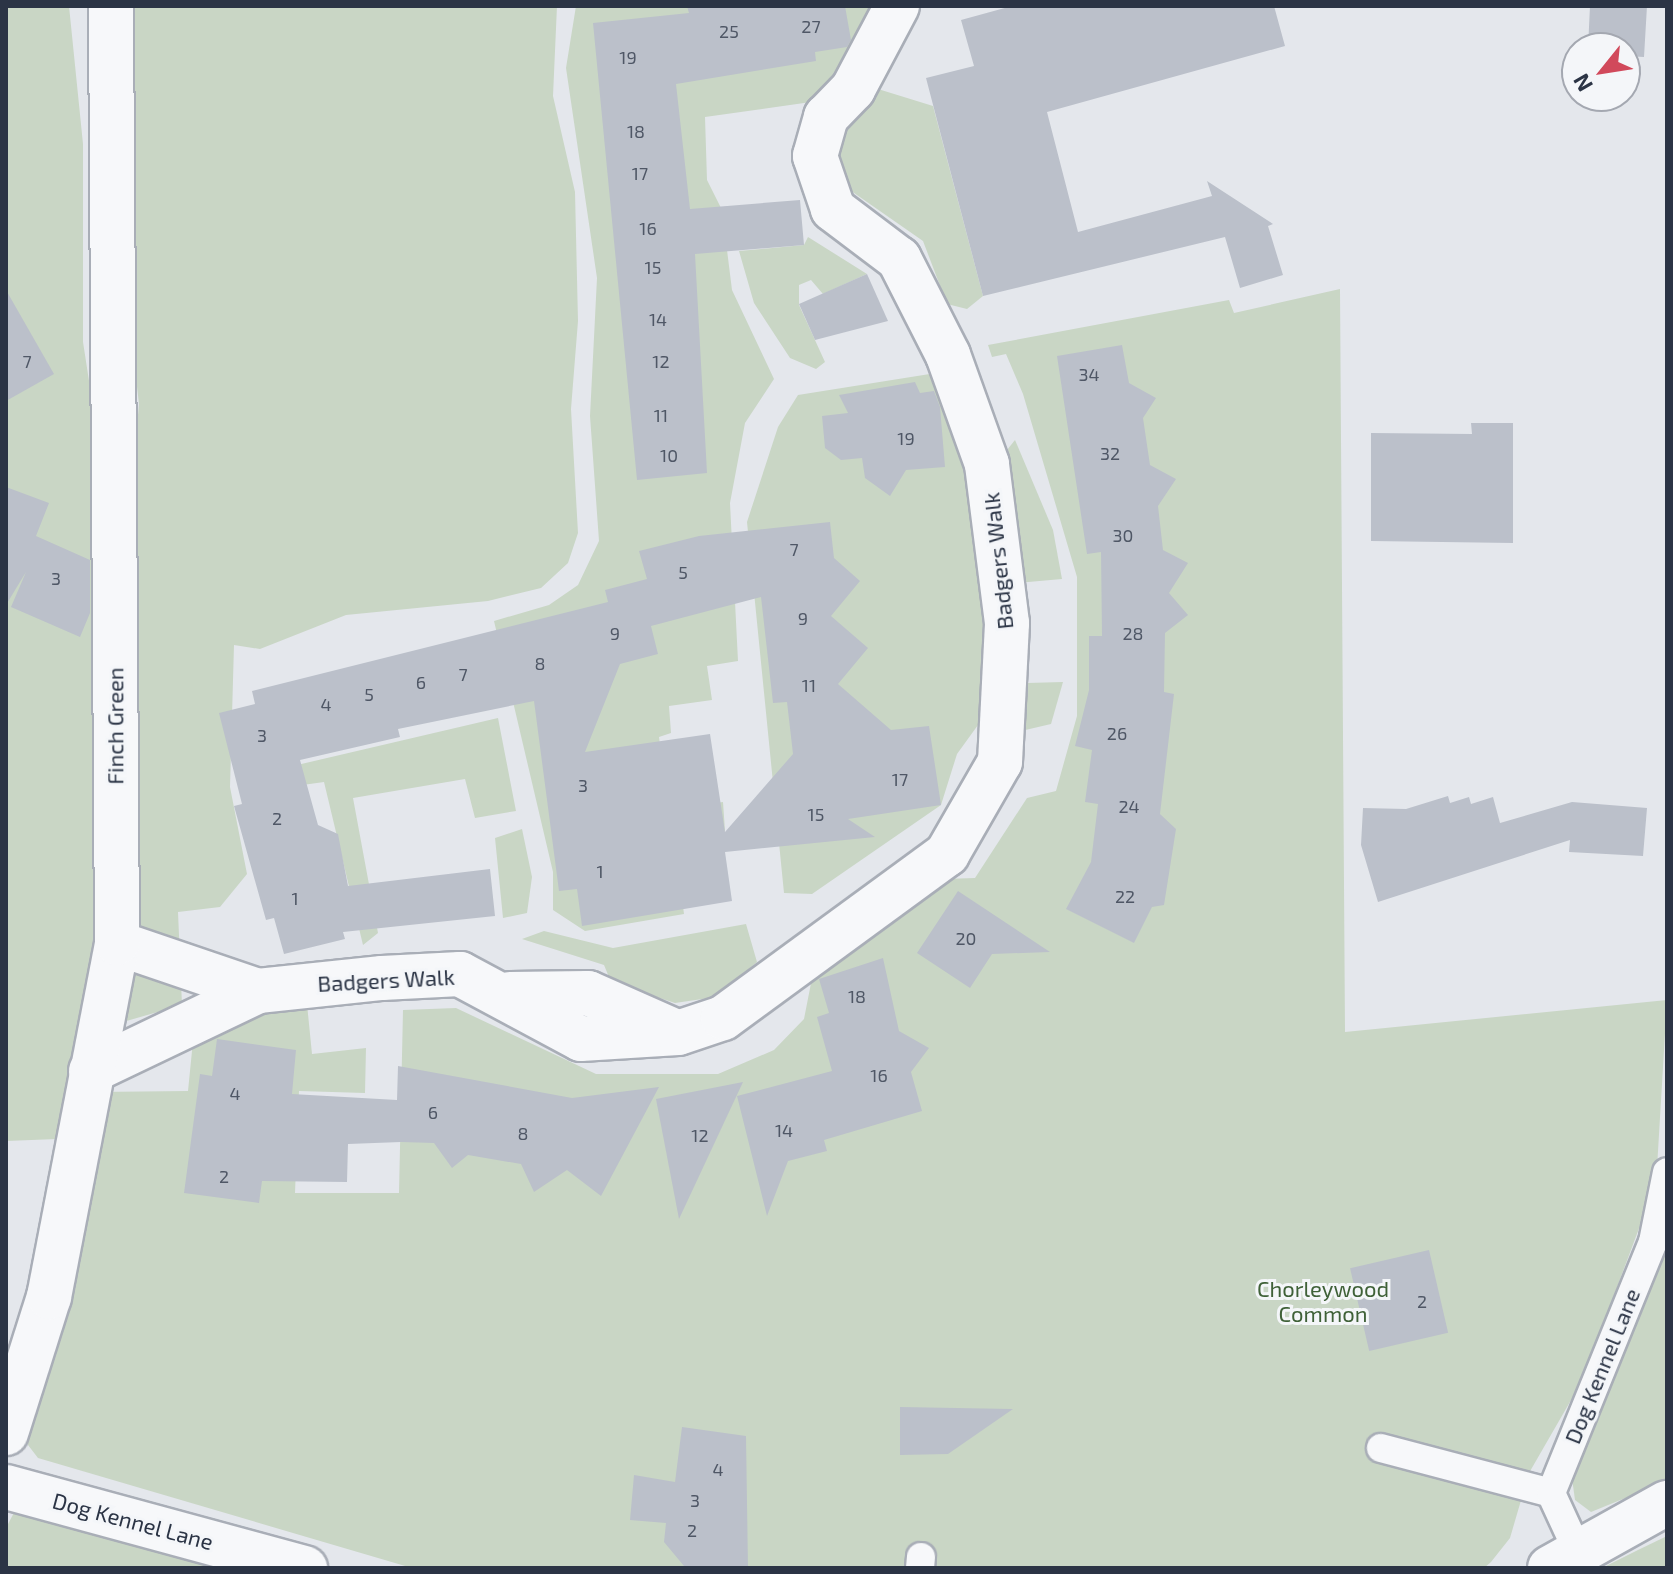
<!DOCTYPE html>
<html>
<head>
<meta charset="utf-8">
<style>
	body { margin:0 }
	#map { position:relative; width:1673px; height:1574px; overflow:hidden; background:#e4e7ec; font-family:"Exo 2",sans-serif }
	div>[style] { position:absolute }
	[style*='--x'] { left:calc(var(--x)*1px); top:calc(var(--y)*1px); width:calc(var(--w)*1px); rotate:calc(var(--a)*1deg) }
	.green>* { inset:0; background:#c9d6c5 }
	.building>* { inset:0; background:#bbc0ca; transform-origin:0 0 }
	.roads { filter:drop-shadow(2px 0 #a9aeb7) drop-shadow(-2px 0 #a9aeb7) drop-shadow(0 2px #a9aeb7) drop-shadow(0 -2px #a9aeb7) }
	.service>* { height:28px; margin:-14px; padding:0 14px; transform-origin:14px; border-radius:14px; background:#f7f8fa }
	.minor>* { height:44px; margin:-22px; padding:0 22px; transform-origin:22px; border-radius:22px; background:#f7f8fa }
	span { translate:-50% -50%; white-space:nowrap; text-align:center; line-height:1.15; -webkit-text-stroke:6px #f4f6f9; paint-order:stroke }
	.number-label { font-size:18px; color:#4f5766 }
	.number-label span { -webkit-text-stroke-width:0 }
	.street-label { font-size:22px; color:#2b3445 }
	.park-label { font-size:22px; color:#3f6138 }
	.frame { position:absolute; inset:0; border:8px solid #2b3445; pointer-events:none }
	.north { position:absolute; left:1561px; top:32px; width:80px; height:80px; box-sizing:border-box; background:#f4f6f9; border:2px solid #a4a8b1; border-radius:50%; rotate:240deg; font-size:22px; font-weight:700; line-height:32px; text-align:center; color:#2b3445 }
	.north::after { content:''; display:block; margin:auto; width:28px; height:36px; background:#d1495b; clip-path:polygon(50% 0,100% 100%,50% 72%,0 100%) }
</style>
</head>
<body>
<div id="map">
	<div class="green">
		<i style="clip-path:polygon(6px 6px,69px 6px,83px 144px,83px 342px,102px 465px,97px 945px,57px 1139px,6px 1141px)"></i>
		<i style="clip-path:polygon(133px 6px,557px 6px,553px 96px,575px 192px,578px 321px,571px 409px,578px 533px,568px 563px,541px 588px,488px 601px,346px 615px,260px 649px,234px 645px,230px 787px,247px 874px,220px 907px,178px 912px,182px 1005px,116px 1024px,125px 557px,139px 404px,125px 283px)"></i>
		<i style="clip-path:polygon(576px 6px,876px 6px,818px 101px,705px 117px,707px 180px,722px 210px,732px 290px,774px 379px,745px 423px,730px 503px,738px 661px,707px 666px,712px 700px,669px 706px,671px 733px,659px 737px,668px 809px,723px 802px,725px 831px,674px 839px,684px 914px,585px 931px,553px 910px,553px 872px,494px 621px,549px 605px,578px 585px,599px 541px,590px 416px,597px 278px,566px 68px)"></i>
		<i style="clip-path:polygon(878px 89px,933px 106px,983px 296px,967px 309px,947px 304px,923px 241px,844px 186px,836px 157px,840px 133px)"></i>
		<i style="clip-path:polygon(808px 237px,867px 274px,823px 294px,811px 280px,799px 285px,799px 305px,825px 362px,816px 369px,790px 358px,754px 303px,739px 251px,804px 245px)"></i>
		<i style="clip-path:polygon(1340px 289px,1345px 1032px,1667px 1000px,1657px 1168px,1644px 1215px,1582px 1381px,1529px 1473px,1510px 1538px,1491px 1562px,1484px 1568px,412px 1568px,38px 1458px,28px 1445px,27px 1424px,95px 1092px,188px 1091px,194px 1031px,259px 1009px,307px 1004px,312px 1054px,366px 1048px,365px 1093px,299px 1091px,295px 1193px,399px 1193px,403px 1010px,456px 1008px,596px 1074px,718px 1074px,774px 1050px,804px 1019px,813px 973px,944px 879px,975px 878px,1027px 798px,1056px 791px,1077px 716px,1077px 577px,1023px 394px,1006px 354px,992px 357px,988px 345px,1229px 300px,1234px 313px)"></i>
		<i style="clip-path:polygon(936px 373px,968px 471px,991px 648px,978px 725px,957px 754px,941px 805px,812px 894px,784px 893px,747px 522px,778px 427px,798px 395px)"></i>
		<i style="clip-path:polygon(1015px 440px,1053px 530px,1062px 579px,1017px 583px,1003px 455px)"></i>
		<i style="clip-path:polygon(1063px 682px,1051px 724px,1021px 731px,1027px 683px)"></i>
		<i style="clip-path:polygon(498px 718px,516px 811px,475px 818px,465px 779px,353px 798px,378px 933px,363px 945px,324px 782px,281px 788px,280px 769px)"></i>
		<i style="clip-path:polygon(522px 829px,532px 877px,527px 913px,503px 918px,495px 838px)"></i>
		<i style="clip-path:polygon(746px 924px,757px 962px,716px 997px,675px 1003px,611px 982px,604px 965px,522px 939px,544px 931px,613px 948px)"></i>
		<i style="clip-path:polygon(1667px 1227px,1667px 1481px,1591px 1512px,1575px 1500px,1571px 1471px)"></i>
		<i style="clip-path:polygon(19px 1503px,246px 1568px,6px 1568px,6px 1528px)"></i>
		<i style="clip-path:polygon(1667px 1536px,1667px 1568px,1602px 1568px,1638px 1550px)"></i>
	</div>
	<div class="building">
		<i style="clip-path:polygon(687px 6px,845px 6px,851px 40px,847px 47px,815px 52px,816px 61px,676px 84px,690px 209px,800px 200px,804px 245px,695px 254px,707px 473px,637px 480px,593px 23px,689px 13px)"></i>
		<i style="clip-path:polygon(1012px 6px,1274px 6px,1285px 46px,1047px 112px,1078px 232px,1212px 196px,1207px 181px,1273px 224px,1268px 226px,1283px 275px,1240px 288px,1225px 237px,983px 296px,926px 78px,974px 66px,961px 20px)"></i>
		<i style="clip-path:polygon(1590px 6px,1647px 6px,1644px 57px,1625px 56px,1625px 48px,1588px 48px)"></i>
		<i style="clip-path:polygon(867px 274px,888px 321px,815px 340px,799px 304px)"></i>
		<i style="clip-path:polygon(6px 290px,54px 374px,6px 401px)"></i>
		<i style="clip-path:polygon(1122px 345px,1129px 383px,1156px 398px,1143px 418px,1150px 465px,1176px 479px,1158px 506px,1163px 550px,1188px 563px,1169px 593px,1188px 615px,1165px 633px,1164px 692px,1174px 694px,1160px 814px,1176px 829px,1164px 905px,1152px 907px,1134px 943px,1066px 909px,1091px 862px,1098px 804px,1085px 802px,1092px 750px,1075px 746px,1089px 690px,1089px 636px,1102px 636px,1101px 552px,1087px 554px,1057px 356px)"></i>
		<i style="clip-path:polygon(915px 382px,920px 393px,934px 391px,940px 407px,945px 467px,906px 470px,890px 496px,865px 478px,862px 458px,841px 460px,825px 448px,822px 416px,848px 413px,839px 395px)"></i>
		<i style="clip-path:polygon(1471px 423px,1513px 423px,1513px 543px,1371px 541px,1371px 433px,1472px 434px)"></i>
		<i style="clip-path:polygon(6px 487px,49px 503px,36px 536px,90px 560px,90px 613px,80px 637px,11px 607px,26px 572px,6px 605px)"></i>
		<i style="clip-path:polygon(evenodd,830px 522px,834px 558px,860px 581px,831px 616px,868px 648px,838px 684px,891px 730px,929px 726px,941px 805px,848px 819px,875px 837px,725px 852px,732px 901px,582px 926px,577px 889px,559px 891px,534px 701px,398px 729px,400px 737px,300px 760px,318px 825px,338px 834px,348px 886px,490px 869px,495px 916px,343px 932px,345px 939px,284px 954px,274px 918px,266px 920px,234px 806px,242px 804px,219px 713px,255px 704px,252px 691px,608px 602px,605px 590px,647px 579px,639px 551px,699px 536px,830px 522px,761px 597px,773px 703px,787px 702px,793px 754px,725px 832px,710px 734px,585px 752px,620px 664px,658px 654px,651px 626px,761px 597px)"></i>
		<i style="clip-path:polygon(1448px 796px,1450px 803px,1469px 797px,1471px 804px,1493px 797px,1500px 823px,1572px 802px,1647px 808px,1643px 856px,1569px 852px,1570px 840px,1378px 902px,1361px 845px,1363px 808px,1406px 809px)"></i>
		<i style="clip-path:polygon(958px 891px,1050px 952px,992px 954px,970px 988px,917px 953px)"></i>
		<i style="clip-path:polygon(883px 958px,899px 1031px,929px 1048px,911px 1072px,922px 1111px,824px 1140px,827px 1151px,788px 1161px,767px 1216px,737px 1096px,832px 1071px,817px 1017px,829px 1013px,819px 979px)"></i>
		<i style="clip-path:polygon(217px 1039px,296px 1050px,292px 1094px,397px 1100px,398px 1066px,572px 1098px,659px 1087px,601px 1196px,567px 1170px,534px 1192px,521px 1164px,468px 1155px,452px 1168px,434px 1143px,401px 1142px,348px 1144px,347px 1182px,262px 1181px,259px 1203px,184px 1193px,200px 1074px,212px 1076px)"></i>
		<i style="clip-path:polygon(743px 1082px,679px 1219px,656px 1099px)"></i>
		<i style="left:1429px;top:1250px;width:85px;height:81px;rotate:77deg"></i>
		<i style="clip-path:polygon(900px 1407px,1013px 1409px,948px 1454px,900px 1455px)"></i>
		<i style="clip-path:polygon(682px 1427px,746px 1436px,748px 1568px,684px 1566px,664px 1542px,666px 1523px,630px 1520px,634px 1475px,675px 1482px)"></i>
	</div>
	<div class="roads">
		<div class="service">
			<i style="--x:1381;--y:1448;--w:176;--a:14.8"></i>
			<i style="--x:1579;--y:1554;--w:67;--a:-114.7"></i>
			<i style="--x:1551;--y:1493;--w:271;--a:-67.9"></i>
			<i style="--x:1653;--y:1242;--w:71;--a:-78.7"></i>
			<i style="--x:920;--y:1568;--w:11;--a:-85"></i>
		</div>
		<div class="minor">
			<i style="--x:117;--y:943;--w:149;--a:18.8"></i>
			<i style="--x:510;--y:994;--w:78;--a:-0.7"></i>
			<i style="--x:588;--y:993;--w:92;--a:23.8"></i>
			<i style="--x:91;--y:1071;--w:185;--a:-25.6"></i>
			<i style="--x:258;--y:991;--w:125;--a:-6"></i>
			<i style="--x:382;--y:978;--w:78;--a:-2.9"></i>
			<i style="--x:460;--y:974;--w:137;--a:28.2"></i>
			<i style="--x:581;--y:1039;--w:97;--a:-3.5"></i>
			<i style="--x:678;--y:1033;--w:47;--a:-18.4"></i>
			<i style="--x:723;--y:1018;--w:278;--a:-36.2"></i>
			<i style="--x:947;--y:854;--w:106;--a:-60.1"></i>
			<i style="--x:1000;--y:762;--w:139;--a:-87.1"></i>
			<i style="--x:1007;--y:623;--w:160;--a:-97.2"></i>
			<i style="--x:987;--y:464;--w:116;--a:-109.7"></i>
			<i style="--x:948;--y:355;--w:108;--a:-117"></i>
			<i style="--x:899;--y:259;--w:83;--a:-142.9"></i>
			<i style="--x:833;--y:209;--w:56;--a:-108.8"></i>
			<i style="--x:815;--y:156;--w:41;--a:-74.2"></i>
			<i style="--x:826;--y:117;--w:39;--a:-46"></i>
			<i style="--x:853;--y:89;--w:94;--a:-62.1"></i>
			<i style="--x:6;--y:1433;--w:143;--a:-72.5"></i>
			<i style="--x:49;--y:1297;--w:360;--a:-79.1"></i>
			<i style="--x:117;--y:943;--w:937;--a:-90.37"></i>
			<i style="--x:6;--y:1487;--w:310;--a:15.2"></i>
			<i style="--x:1550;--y:1568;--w:134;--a:-29.1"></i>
		</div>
	</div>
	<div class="number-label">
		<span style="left:811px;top:26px">27</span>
		<span style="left:729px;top:31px">25</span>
		<span style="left:628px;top:57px">19</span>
		<span style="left:636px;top:131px">18</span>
		<span style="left:640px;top:173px">17</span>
		<span style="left:648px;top:228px">16</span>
		<span style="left:653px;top:267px">15</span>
		<span style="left:658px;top:319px">14</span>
		<span style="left:27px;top:361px">7</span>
		<span style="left:661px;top:361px">12</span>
		<span style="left:1089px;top:374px">34</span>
		<span style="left:661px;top:415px">11</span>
		<span style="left:906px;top:438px">19</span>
		<span style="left:1110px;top:453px">32</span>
		<span style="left:669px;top:455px">10</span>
		<span style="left:1123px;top:535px">30</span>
		<span style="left:794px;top:549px">7</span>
		<span style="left:683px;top:572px">5</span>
		<span style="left:56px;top:578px">3</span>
		<span style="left:803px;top:618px">9</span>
		<span style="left:615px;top:633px">9</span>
		<span style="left:1133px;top:633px">28</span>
		<span style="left:540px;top:663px">8</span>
		<span style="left:463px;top:674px">7</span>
		<span style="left:421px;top:682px">6</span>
		<span style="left:809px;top:685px">11</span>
		<span style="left:369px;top:694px">5</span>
		<span style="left:326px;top:704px">4</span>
		<span style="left:1117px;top:733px">26</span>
		<span style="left:262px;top:735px">3</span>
		<span style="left:900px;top:779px">17</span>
		<span style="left:583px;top:785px">3</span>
		<span style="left:1129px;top:806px">24</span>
		<span style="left:816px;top:814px">15</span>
		<span style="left:277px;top:818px">2</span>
		<span style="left:600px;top:871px">1</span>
		<span style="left:1125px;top:896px">22</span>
		<span style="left:295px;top:898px">1</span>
		<span style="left:966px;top:938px">20</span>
		<span style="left:857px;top:996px">18</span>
		<span style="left:879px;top:1075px">16</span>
		<span style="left:235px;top:1093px">4</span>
		<span style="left:433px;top:1112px">6</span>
		<span style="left:784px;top:1130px">14</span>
		<span style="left:523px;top:1133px">8</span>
		<span style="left:700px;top:1135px">12</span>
		<span style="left:224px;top:1176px">2</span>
		<span style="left:1422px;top:1301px">2</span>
		<span style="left:718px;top:1469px">4</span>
		<span style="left:695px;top:1500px">3</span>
		<span style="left:692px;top:1530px">2</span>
	</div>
	<div class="street-label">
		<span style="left:998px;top:561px;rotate:-96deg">Badgers Walk</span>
		<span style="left:115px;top:726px;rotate:-90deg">Finch Green</span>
		<span style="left:386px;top:980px;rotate:-3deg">Badgers Walk</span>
		<span style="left:1602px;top:1366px;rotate:-68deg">Dog Kennel Lane</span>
		<span style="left:133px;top:1521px;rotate:15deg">Dog Kennel Lane</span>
	</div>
	<div class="park-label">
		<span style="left:1323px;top:1301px">Chorleywood<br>Common</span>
	</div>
	<div class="frame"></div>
	<div class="north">N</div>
</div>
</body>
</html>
